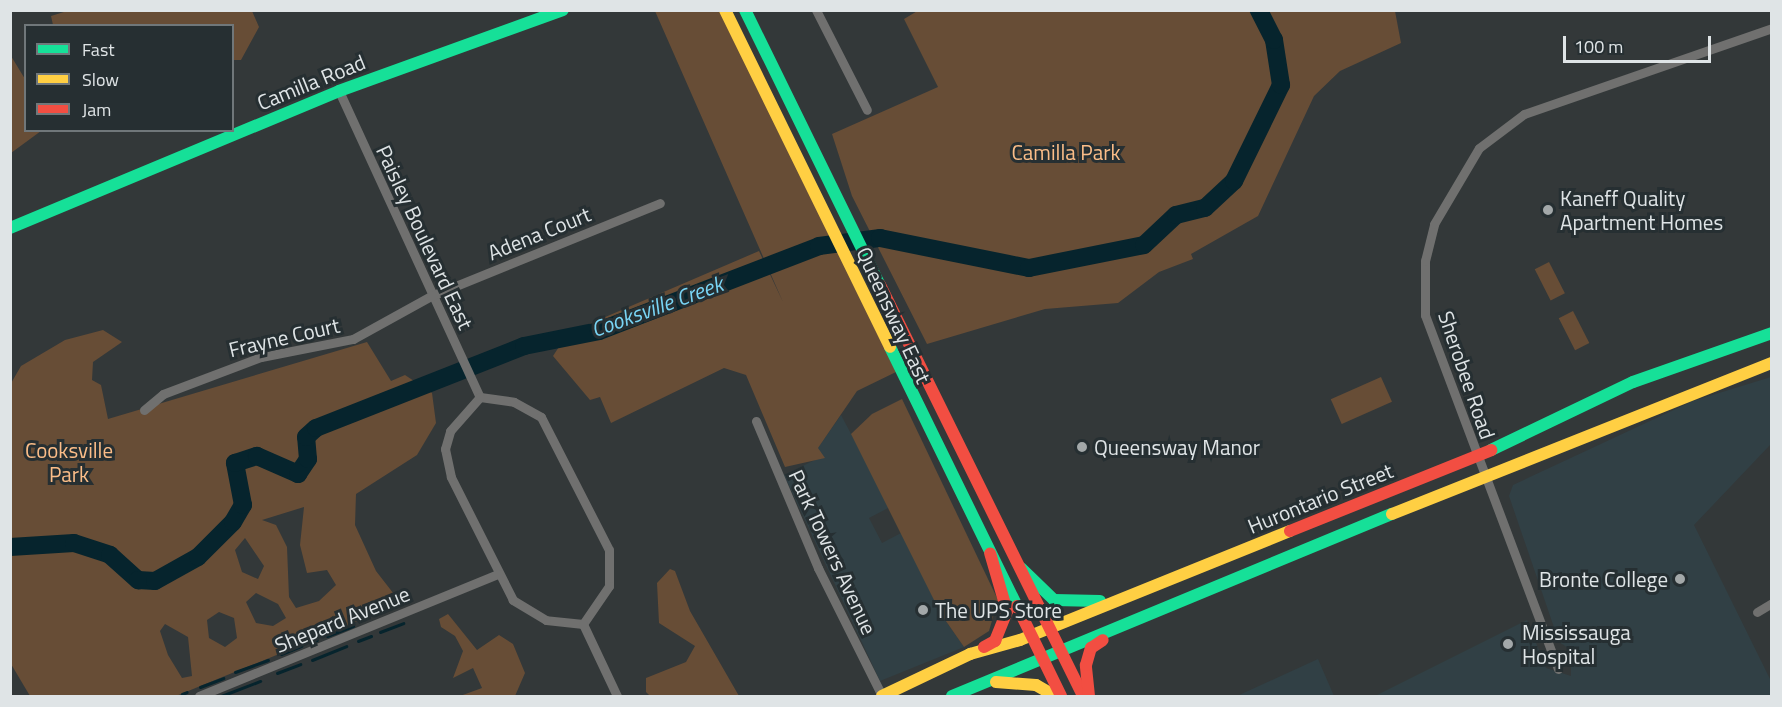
<!DOCTYPE html>
<html>
<head>
<meta charset="utf-8">
<style>
	body { margin:0 }
	#map { position:relative; width:1782px; height:707px; overflow:hidden; background:#333839; font-family:"Titillium Web",sans-serif }
	div>[style] { position:absolute }
	[style*='--x'] { left:calc(var(--x)*1px); top:calc(var(--y)*1px); width:calc(var(--w)*1px); rotate:calc(var(--a)*1deg) }
	.built>* { inset:0; background:#314045 }
	.green>* { inset:0; background:#674d36; transform-origin:0 0 }
	.stream>* { height:3px; margin:-1.5px; padding:0 1.5px; transform-origin:1.5px; border-radius:1.5px; background:#06242d }
	.river>* { height:18px; margin:-9px; padding:0 9px; transform-origin:9px; border-radius:9px; background:#06242d }
	.street>* { height:9px; margin:-4.5px; padding:0 4.5px; transform-origin:4.5px; border-radius:4.5px; background:#70706f }
	.fast>* { height:12px; margin:-6px; padding:0 6px; transform-origin:6px; border-radius:6px; background:#16e098 }
	.slow>* { height:12px; margin:-6px; padding:0 6px; transform-origin:6px; border-radius:6px; background:#ffcf43 }
	.jam>* { height:12px; margin:-6px; padding:0 6px; transform-origin:6px; border-radius:6px; background:#f24e42 }
	.dots>* { width:16px; height:16px; translate:-50% -50%; box-sizing:border-box; border:3px solid #262f32; border-radius:50% }
	span { translate:-50% -50%; white-space:nowrap; text-align:center; line-height:1.15; -webkit-text-stroke:6px #262f32; paint-order:stroke }
	.street-label { font-size:21px; color:#dfe4e6 }
	.park-label { font-size:21px; color:#fbbd88 }
	.poi-label { font-size:21px; color:#dfe4e6 }
	.left { translate:0 -50%; text-align:left }
	.right { translate:-100% -50%; text-align:right }
	.water-label { font-size:22px; color:#79d5f5; font-style:italic }
	.frame { position:absolute; inset:0; border:12px solid #dfe4e6; pointer-events:none }
	.legend { position:absolute; left:24px; top:24px; width:210px; height:108px; box-sizing:border-box; background:#262f32; border:2px solid #70777a; margin:0; padding:8px 10px; list-style:none; font-size:18px; color:#dfe4e6 }
	.legend li { display:flex; align-items:center; gap:12px; height:30px }
	.legend b { width:30px; border:2px solid #70777a }
	.scale { position:absolute; left:1563px; top:36px; width:148px; height:27px; box-sizing:border-box; border:3px solid #dfe4e6; border-top:0; padding-left:8px; font-size:18px; line-height:21px; white-space:nowrap; color:#dfe4e6; -webkit-text-stroke:4px #262f32; paint-order:stroke }
</style>
</head>
<body>
<div id="map">
	<div class="built">
		<i style="clip-path:polygon(1771px 377px,1771px 444px,1694px 525px,1771px 681px,1771px 696px,1375px 696px,1527px 620px,1546px 668px,1571px 676px,1571px 650px,1559px 642px,1509px 496px,1513px 485px,1693px 401px)"></i>
		<i style="clip-path:polygon(841px 415px,890px 507px,869px 518px,882px 543px,903px 532px,941px 614px,964px 647px,880px 681px,784px 475px,821px 457px,817px 449px)"></i>
		<i style="clip-path:polygon(1318px 659px,1334px 696px,1237px 696px)"></i>
	</div>
	<div class="green">
		<i style="clip-path:polygon(919px 10px,1395px 11px,1401px 43px,1340px 71px,1314px 96px,1258px 216px,1191px 254px,1193px 259px,1159px 272px,1118px 303px,1045px 309px,927px 344px,852px 196px,832px 134px,938px 87px,904px 19px)"></i>
		<i style="clip-path:polygon(67px 11px,252px 11px,259px 27px,241px 60px,233px 60px,232px 26px,53px 25px,51px 16px)"></i>
		<i style="clip-path:polygon(655px 11px,720px 11px,896px 372px,857px 391px,818px 448px,825px 458px,785px 467px,746px 375px,724px 368px,611px 423px,600px 397px,590px 400px,553px 356px,568px 333px,759px 251px,783px 302px)"></i>
		<i style="clip-path:polygon(11px 56px,25px 79px,26px 130px,41px 131px,11px 153px)"></i>
		<i style="left:1549px;top:262px;width:35px;height:16px;rotate:63deg"></i>
		<i style="left:1573px;top:311px;width:36px;height:16px;rotate:63deg"></i>
		<i style="clip-path:polygon(evenodd,103px 330px,122px 342px,93px 362px,92px 380px,101px 385px,108px 419px,367px 342px,391px 381px,405px 375px,432px 393px,436px 423px,417px 455px,356px 494px,355px 525px,376px 571px,397px 598px,350px 625px,176px 696px,30px 696px,11px 664px,10px 385px,21px 366px,65px 340px,103px 330px,304px 507px,300px 545px,307px 573px,327px 570px,336px 585px,319px 601px,296px 608px,289px 597px,287px 547px,276px 525px,262px 520px,304px 507px,103px 330px,245px 538px,264px 566px,258px 579px,242px 572px,235px 550px,245px 538px,103px 330px,256px 593px,278px 604px,286px 618px,273px 626px,256px 623px,246px 602px,256px 593px,103px 330px,219px 612px,234px 618px,237px 638px,225px 647px,209px 638px,207px 620px,219px 612px,103px 330px,165px 624px,188px 637px,192px 676px,182px 678px,168px 655px,160px 631px,165px 624px)"></i>
		<i style="left:1381px;top:377px;width:27px;height:55px;rotate:66deg"></i>
		<i style="clip-path:polygon(902px 399px,998px 600px,989px 631px,964px 647px,941px 614px,851px 434px,872px 414px)"></i>
		<i style="clip-path:polygon(670px 569px,675px 571px,690px 611px,739px 696px,650px 696px,646px 692px,646px 678px,686px 662px,695px 646px,659px 623px,657px 583px)"></i>
		<i style="clip-path:polygon(448px 614px,477px 650px,499px 635px,513px 644px,525px 673px,515px 696px,460px 696px,482px 688px,473px 668px,453px 678px,463px 651px,455px 636px,441px 627px,439px 619px)"></i>
	</div>
	<div class="stream">
		<i style="--x:380;--y:632;--w:25;--a:-21"></i>
		<i style="--x:327;--y:636;--w:28;--a:-21"></i>
		<i style="--x:358;--y:641;--w:14;--a:-21"></i>
		<i style="--x:312;--y:642;--w:5;--a:-22"></i>
		<i style="--x:281;--y:654;--w:22;--a:-22"></i>
		<i style="--x:312;--y:660;--w:37;--a:-22"></i>
		<i style="--x:235;--y:672;--w:35;--a:-20"></i>
		<i style="--x:277;--y:673;--w:25;--a:-21"></i>
		<i style="--x:200;--y:687;--w:25;--a:-21"></i>
		<i style="--x:182;--y:694;--w:5;--a:-22"></i>
		<i style="--x:221;--y:696;--w:42;--a:-21"></i>
	</div>
	<div class="river">
		<i style="--x:10;--y:547;--w:64;--a:-3.6"></i>
		<i style="--x:74;--y:543;--w:38;--a:18"></i>
		<i style="--x:110;--y:555;--w:38;--a:42"></i>
		<i style="--x:138;--y:580;--w:17;--a:3"></i>
		<i style="--x:155;--y:581;--w:49;--a:-29.2"></i>
		<i style="--x:198;--y:557;--w:49;--a:-45"></i>
		<i style="--x:233;--y:522;--w:20;--a:-60"></i>
		<i style="--x:243;--y:505;--w:43;--a:-100.8"></i>
		<i style="--x:235;--y:463;--w:23;--a:-18"></i>
		<i style="--x:257;--y:456;--w:45;--a:23.7"></i>
		<i style="--x:298;--y:474;--w:18;--a:-56"></i>
		<i style="--x:308;--y:459;--w:22;--a:-95"></i>
		<i style="--x:306;--y:437;--w:13;--a:-42"></i>
		<i style="--x:316;--y:428;--w:224;--a:-21.5"></i>
		<i style="--x:524;--y:346;--w:76;--a:-11.3"></i>
		<i style="--x:599;--y:331;--w:236;--a:-21.1"></i>
		<i style="--x:819;--y:246;--w:62;--a:-7.5"></i>
		<i style="--x:880;--y:238;--w:152;--a:11.4"></i>
		<i style="--x:1029;--y:268;--w:117;--a:-11.3"></i>
		<i style="--x:1144;--y:245;--w:44;--a:-43.2"></i>
		<i style="--x:1176;--y:215;--w:30;--a:-14"></i>
		<i style="--x:1205;--y:208;--w:40;--a:-43"></i>
		<i style="--x:1234;--y:181;--w:107;--a:-63.9"></i>
		<i style="--x:1281;--y:85;--w:46;--a:-98.8"></i>
		<i style="--x:1274;--y:40;--w:34;--a:-117"></i>
	</div>
	<div class="street">
		<i style="--x:816;--y:10;--w:112;--a:63"></i>
		<i style="--x:339;--y:91;--w:337;--a:65.3"></i>
		<i style="--x:480;--y:397;--w:34;--a:8"></i>
		<i style="--x:514;--y:402;--w:31;--a:29"></i>
		<i style="--x:541;--y:417;--w:149;--a:62.9"></i>
		<i style="--x:609;--y:550;--w:36;--a:90"></i>
		<i style="--x:609;--y:586;--w:46;--a:124.4"></i>
		<i style="--x:583;--y:624;--w:37;--a:-174"></i>
		<i style="--x:546;--y:620;--w:39;--a:-149"></i>
		<i style="--x:513;--y:600;--w:138;--a:-116.8"></i>
		<i style="--x:451;--y:477;--w:29;--a:-102"></i>
		<i style="--x:445;--y:449;--w:19;--a:-74"></i>
		<i style="--x:450;--y:431;--w:45;--a:-48.6"></i>
		<i style="--x:144;--y:410;--w:25;--a:-40"></i>
		<i style="--x:163;--y:394;--w:105;--a:-20.7"></i>
		<i style="--x:261;--y:357;--w:94;--a:-11.1"></i>
		<i style="--x:353;--y:339;--w:89;--a:-28.9"></i>
		<i style="--x:431;--y:296;--w:247;--a:-22.1"></i>
		<i style="--x:756;--y:421;--w:160;--a:67.1"></i>
		<i style="--x:818;--y:568;--w:143;--a:63.4"></i>
		<i style="--x:1757;--y:612;--w:17;--a:-31"></i>
		<i style="--x:583;--y:624;--w:80;--a:64.7"></i>
		<i style="--x:1558;--y:669;--w:378;--a:-110.6"></i>
		<i style="--x:1425;--y:315;--w:54;--a:-90"></i>
		<i style="--x:1425;--y:261;--w:38;--a:-76"></i>
		<i style="--x:1434;--y:224;--w:88;--a:-59.4"></i>
		<i style="--x:1479;--y:148;--w:56;--a:-37.1"></i>
		<i style="--x:1524;--y:114;--w:262;--a:-19.1"></i>
		<i style="--x:199;--y:696;--w:323;--a:-22.2"></i>
	</div>
	<div class="fast">
		<i style="--x:745;--y:10;--w:306;--a:63.9"></i>
		<i style="--x:10;--y:228;--w:356;--a:-22.6"></i>
		<i style="--x:339;--y:91;--w:238;--a:-19.9"></i>
		<i style="--x:890;--y:347;--w:288;--a:63.9"></i>
		<i style="--x:1491;--y:450;--w:157;--a:-25.6"></i>
		<i style="--x:1633;--y:382;--w:147;--a:-19.4"></i>
		<i style="--x:1021;--y:568;--w:46;--a:44.1"></i>
		<i style="--x:1054;--y:600;--w:46;--a:1.2"></i>
		<i style="--x:952;--y:696;--w:476;--a:-22.5"></i>
	</div>
	<div class="slow">
		<i style="--x:725;--y:10;--w:375;--a:63.9"></i>
		<i style="--x:1392;--y:514;--w:409;--a:-21.7"></i>
		<i style="--x:996;--y:682;--w:40;--a:4.3"></i>
		<i style="--x:1036;--y:685;--w:22;--a:30"></i>
		<i style="--x:882;--y:696;--w:98;--a:-25.5"></i>
		<i style="--x:970;--y:654;--w:52;--a:-15.6"></i>
		<i style="--x:1020;--y:640;--w:291;--a:-22"></i>
	</div>
	<div class="jam">
		<i style="--x:880;--y:285;--w:458;--a:63.7"></i>
		<i style="--x:1290;--y:531;--w:217;--a:-21.9"></i>
		<i style="--x:1017;--y:606;--w:100;--a:63.9"></i>
		<i style="--x:984;--y:647;--w:13;--a:-29"></i>
		<i style="--x:995;--y:641;--w:32;--a:-68"></i>
		<i style="--x:1007;--y:611;--w:60;--a:-106.3"></i>
		<i style="--x:1089;--y:696;--w:31;--a:-96"></i>
		<i style="--x:1086;--y:665;--w:18;--a:-74"></i>
		<i style="--x:1091;--y:648;--w:14;--a:-34"></i>
	</div>
	<div class="dots">
		<i style="left:1548px;top:210px;background:#a3a8a9"></i>
		<i style="left:1082px;top:447px;background:#a3a8a9"></i>
		<i style="left:1680px;top:579px;background:#a3a8a9"></i>
		<i style="left:923px;top:610px;background:#a3a8a9"></i>
		<i style="left:1508px;top:644px;background:#a3a8a9"></i>
	</div>
	<div class="street-label">
		<span style="left:311px;top:82px;rotate:-22deg">Camilla Road</span>
		<span style="left:539px;top:233px;rotate:-22deg">Adena Court</span>
		<span style="left:425px;top:237px;rotate:65deg">Paisley Boulevard East</span>
		<span style="left:894px;top:315px;rotate:65deg">Queensway East</span>
		<span style="left:284px;top:337px;rotate:-13deg">Frayne Court</span>
		<span style="left:1467px;top:375px;rotate:71deg">Sherobee Road</span>
		<span style="left:1320px;top:498px;rotate:-22deg">Hurontario Street</span>
		<span style="left:833px;top:552px;rotate:65deg">Park Towers Avenue</span>
		<span style="left:342px;top:619px;rotate:-22deg">Shepard Avenue</span>
	</div>
	<div class="park-label">
		<span style="left:1066px;top:152px">Camilla Park</span>
		<span style="left:69px;top:462px">Cooksville<br>Park</span>
	</div>
	<div class="poi-label">
		<span class="left" style="left:1560px;top:210px">Kaneff Quality<br>Apartment Homes</span>
		<span class="left" style="left:1094px;top:447px">Queensway Manor</span>
		<span class="right" style="left:1668px;top:579px">Bronte College</span>
		<span class="left" style="left:935px;top:610px">The UPS Store</span>
		<span class="left" style="left:1522px;top:644px">Mississauga<br>Hospital</span>
	</div>
	<div class="water-label">
		<span style="left:657px;top:307px;rotate:-20deg">Cooksville Creek</span>
	</div>
	<div class="frame"></div>
	<ul class="legend">
	<li><b style="height:8px;background:#16e098"></b>Fast</li>
	<li><b style="height:8px;background:#ffcf43"></b>Slow</li>
	<li><b style="height:8px;background:#f24e42"></b>Jam</li>
	</ul>
	<div class="scale">100 m</div>
</div>
</body>
</html>
